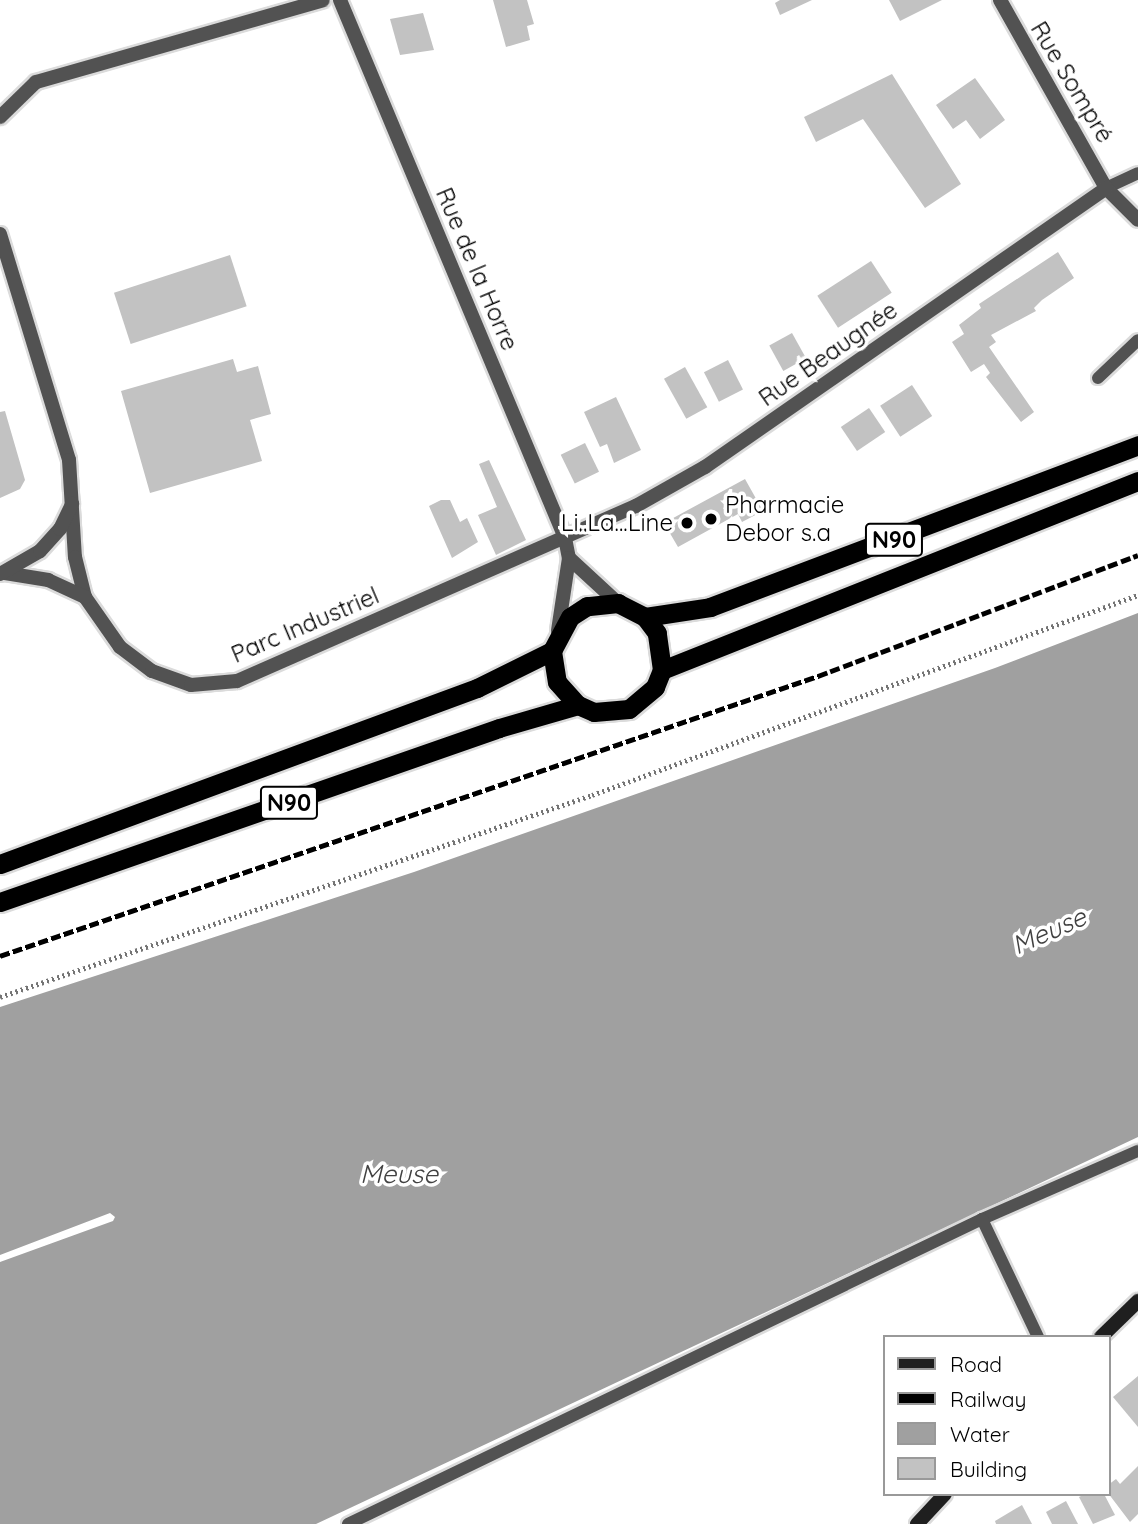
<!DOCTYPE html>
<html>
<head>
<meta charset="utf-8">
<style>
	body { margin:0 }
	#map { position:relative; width:1138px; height:1524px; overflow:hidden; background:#fff; font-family:Quicksand,sans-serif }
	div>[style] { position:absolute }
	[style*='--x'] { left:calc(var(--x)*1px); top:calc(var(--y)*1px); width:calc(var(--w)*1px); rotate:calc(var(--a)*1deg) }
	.water>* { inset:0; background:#a0a0a0 }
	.building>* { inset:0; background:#c2c2c2; transform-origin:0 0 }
	.path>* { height:4.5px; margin-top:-2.25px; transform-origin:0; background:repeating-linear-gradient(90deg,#747474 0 2px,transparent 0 5.5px) }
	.roads { filter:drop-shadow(2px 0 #dbdbdb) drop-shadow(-2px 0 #dbdbdb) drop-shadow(0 2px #dbdbdb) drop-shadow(0 -2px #dbdbdb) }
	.service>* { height:12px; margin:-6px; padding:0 6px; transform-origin:6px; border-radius:6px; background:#525252 }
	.minor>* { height:14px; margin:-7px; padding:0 7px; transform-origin:7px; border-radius:7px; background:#525252 }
	.tertiary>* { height:14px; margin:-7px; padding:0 7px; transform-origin:7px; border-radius:7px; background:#525252 }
	.secondary>* { height:14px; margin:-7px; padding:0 7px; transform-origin:7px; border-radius:7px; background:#1f1f1f }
	.trunk>* { height:19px; margin:-9.5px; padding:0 9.5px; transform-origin:9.5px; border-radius:9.5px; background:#000 }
	.rail>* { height:5px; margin-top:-2.5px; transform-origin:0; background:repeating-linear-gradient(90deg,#000 0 10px,transparent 0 13.5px) }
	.dots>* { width:19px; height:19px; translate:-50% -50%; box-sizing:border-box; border:4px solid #fff; border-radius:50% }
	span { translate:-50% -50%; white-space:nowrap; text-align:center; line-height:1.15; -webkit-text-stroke:7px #fff; paint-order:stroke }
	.shield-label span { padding:2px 5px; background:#fff; border:2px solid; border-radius:5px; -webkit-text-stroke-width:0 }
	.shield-label { font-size:23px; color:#000; font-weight:700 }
	.street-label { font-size:24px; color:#000 }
	.poi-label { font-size:24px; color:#000 }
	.left { translate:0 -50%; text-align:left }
	.right { translate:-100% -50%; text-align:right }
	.water-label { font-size:26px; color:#414141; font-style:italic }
	.legend { position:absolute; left:883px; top:1335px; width:228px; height:161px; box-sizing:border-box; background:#fff; border:2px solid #999; margin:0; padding:9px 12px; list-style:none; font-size:21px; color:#000 }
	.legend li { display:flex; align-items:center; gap:14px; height:35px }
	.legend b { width:35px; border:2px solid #999 }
</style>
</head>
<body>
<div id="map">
	<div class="water">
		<i style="clip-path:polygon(1138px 613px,1138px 1137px,316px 1524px,0 1524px,0 1262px,113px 1221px,115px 1217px,110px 1213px,0 1255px,0 1007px,414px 872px,995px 668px)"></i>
	</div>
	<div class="building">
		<i style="clip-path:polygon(493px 0,527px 0,534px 24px,527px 26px,530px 40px,506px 47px)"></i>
		<i style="clip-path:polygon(780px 0,812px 0,780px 15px,775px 3px)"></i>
		<i style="clip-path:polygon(889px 0,942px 0,900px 21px)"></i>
		<i style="clip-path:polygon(423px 13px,434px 50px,400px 55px,390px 19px)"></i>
		<i style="clip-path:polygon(892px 74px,961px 184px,925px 208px,863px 119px,816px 142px,804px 117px)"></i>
		<i style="clip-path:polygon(975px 78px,1005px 120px,980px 139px,966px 120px,953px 129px,936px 105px)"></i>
		<i style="clip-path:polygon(1058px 252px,1074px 278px,1042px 300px,1034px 308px,1036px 311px,991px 335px,996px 342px,989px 347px,1034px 412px,1021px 422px,986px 377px,990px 373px,984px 364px,971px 372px,952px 342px,964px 334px,959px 325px,981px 308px,979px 304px)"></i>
		<i style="left:230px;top:255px;width:54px;height:122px;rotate:72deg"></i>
		<i style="left:871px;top:261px;width:38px;height:64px;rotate:57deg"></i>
		<i style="left:792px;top:333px;width:29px;height:26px;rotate:61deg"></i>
		<i style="clip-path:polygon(233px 359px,237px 372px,258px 366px,271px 414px,250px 420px,262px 461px,150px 493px,121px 391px)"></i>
		<i style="left:728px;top:360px;width:33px;height:27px;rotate:63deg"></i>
		<i style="left:685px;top:367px;width:46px;height:24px;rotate:61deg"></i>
		<i style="left:912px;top:385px;width:37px;height:38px;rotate:57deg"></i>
		<i style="clip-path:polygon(616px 397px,641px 450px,614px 463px,607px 444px,600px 447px,584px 412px)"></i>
		<i style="left:869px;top:408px;width:29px;height:34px;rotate:56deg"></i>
		<i style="clip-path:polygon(5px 411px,25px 480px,20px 489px,0 498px,0 412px)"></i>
		<i style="left:585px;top:443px;width:32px;height:27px;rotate:64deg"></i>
		<i style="clip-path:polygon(489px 460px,526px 540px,496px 555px,478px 515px,497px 507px,479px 464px)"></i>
		<i style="clip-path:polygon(745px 479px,763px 511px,742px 522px,738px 514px,678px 547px,664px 523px)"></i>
		<i style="clip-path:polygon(441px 500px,450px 500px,460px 522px,467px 518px,478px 542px,452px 558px,429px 506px)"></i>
		<i style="clip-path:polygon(1138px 1376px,1138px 1427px,1113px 1397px)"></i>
		<i style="clip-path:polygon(1138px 1466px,1138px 1514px,1130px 1522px,1108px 1493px,1108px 1485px,1116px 1479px,1120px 1484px)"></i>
		<i style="clip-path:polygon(1085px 1494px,1104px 1494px,1115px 1515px,1093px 1524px,1079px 1497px)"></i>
		<i style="clip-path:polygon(1066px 1501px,1078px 1524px,1052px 1524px,1046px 1512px)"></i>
		<i style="clip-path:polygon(1022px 1505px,1032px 1524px,996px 1524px,995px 1521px)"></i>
	</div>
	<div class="path">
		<i style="--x:0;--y:997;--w:626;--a:-18.84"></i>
		<i style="--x:592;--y:795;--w:581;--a:-20.12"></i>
	</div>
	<div class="roads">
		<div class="service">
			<i style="--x:1106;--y:188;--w:35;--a:-25"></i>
			<i style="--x:1098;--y:378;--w:55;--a:-43.5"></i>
			<i style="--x:982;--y:1219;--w:170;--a:-23.6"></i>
			<i style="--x:348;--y:1524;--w:704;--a:-25.69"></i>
			<i style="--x:982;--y:1219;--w:131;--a:64.6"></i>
		</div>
		<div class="minor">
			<i style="--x:1000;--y:0;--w:216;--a:60.6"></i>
			<i style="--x:1106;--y:188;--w:45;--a:45"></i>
			<i style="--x:0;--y:117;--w:50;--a:-44.2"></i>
			<i style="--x:36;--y:82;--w:298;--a:-15.9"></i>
			<i style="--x:0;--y:234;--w:236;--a:73"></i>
			<i style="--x:69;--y:460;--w:97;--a:86.5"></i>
			<i style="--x:75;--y:557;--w:41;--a:76"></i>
			<i style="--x:85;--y:597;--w:61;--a:55"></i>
			<i style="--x:120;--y:647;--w:40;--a:37"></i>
			<i style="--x:152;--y:671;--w:41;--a:19.7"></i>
			<i style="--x:191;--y:685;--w:46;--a:-5"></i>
			<i style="--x:237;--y:681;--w:436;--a:-23.7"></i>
			<i style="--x:636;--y:506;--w:79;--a:-29.5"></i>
			<i style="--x:705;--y:467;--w:489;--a:-34.8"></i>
			<i style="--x:5;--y:573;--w:44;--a:9.2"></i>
			<i style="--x:48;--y:580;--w:41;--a:24.7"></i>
			<i style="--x:0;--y:574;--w:46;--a:-29.9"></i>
			<i style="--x:40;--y:551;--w:30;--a:-48"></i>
			<i style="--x:60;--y:529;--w:28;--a:-64"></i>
		</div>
		<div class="tertiary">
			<i style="--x:340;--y:0;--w:583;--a:67.3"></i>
			<i style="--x:565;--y:538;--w:20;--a:79"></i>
			<i style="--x:569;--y:558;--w:74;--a:98.6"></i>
			<i style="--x:569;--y:558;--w:67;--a:42.6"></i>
		</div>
		<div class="secondary">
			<i style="--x:1101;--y:1337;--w:52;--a:-44.2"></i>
			<i style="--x:917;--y:1524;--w:41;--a:-47"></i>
		</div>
		<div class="trunk">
			<i style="--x:645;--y:617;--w:66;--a:-8.7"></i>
			<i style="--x:710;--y:607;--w:458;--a:-20.7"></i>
			<i style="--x:662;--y:670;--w:37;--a:-98"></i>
			<i style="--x:657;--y:633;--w:20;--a:-127"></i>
			<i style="--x:645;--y:617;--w:30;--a:-153"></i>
			<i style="--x:618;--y:603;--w:31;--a:174"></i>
			<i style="--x:587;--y:606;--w:20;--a:147"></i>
			<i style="--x:570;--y:617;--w:38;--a:118"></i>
			<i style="--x:552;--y:651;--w:31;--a:81"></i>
			<i style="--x:557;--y:682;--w:31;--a:48"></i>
			<i style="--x:578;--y:705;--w:17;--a:24"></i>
			<i style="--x:594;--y:712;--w:35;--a:-5"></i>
			<i style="--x:629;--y:709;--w:34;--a:-40"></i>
			<i style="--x:655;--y:687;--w:18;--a:-68"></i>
			<i style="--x:662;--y:670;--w:512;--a:-21.66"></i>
			<i style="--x:0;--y:864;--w:508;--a:-20.25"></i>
			<i style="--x:477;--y:688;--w:84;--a:-26.3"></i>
			<i style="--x:0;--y:902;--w:528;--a:-19.22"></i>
			<i style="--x:499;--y:728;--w:82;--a:-16.2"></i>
		</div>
	</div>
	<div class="rail">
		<i style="--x:0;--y:956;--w:865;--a:-18.9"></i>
		<i style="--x:818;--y:676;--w:342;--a:-20.7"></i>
	</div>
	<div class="dots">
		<i style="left:711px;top:519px;background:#000"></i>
		<i style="left:687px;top:523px;background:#000"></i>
	</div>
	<div class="shield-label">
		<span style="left:894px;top:540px">N90</span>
		<span style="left:289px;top:803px">N90</span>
	</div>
	<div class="street-label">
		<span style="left:1072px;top:82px;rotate:59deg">Rue Sompré</span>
		<span style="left:477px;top:269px;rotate:67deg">Rue de la Horre</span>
		<span style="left:828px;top:354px;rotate:-35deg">Rue Beaugnée</span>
		<span style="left:305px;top:625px;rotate:-23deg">Parc Industriel</span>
	</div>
	<div class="poi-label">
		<span class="left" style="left:725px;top:519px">Pharmacie<br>Debor s.a</span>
		<span class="right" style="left:673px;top:523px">Li..La...Line</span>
	</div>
	<div class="water-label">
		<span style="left:1049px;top:931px;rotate:-24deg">Meuse</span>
		<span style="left:399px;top:1174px">Meuse</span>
	</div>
	<ul class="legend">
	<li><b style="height:9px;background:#1f1f1f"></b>Road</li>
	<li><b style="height:9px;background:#000"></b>Railway</li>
	<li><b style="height:19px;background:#a0a0a0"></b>Water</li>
	<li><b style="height:19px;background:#c2c2c2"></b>Building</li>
	</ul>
</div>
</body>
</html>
